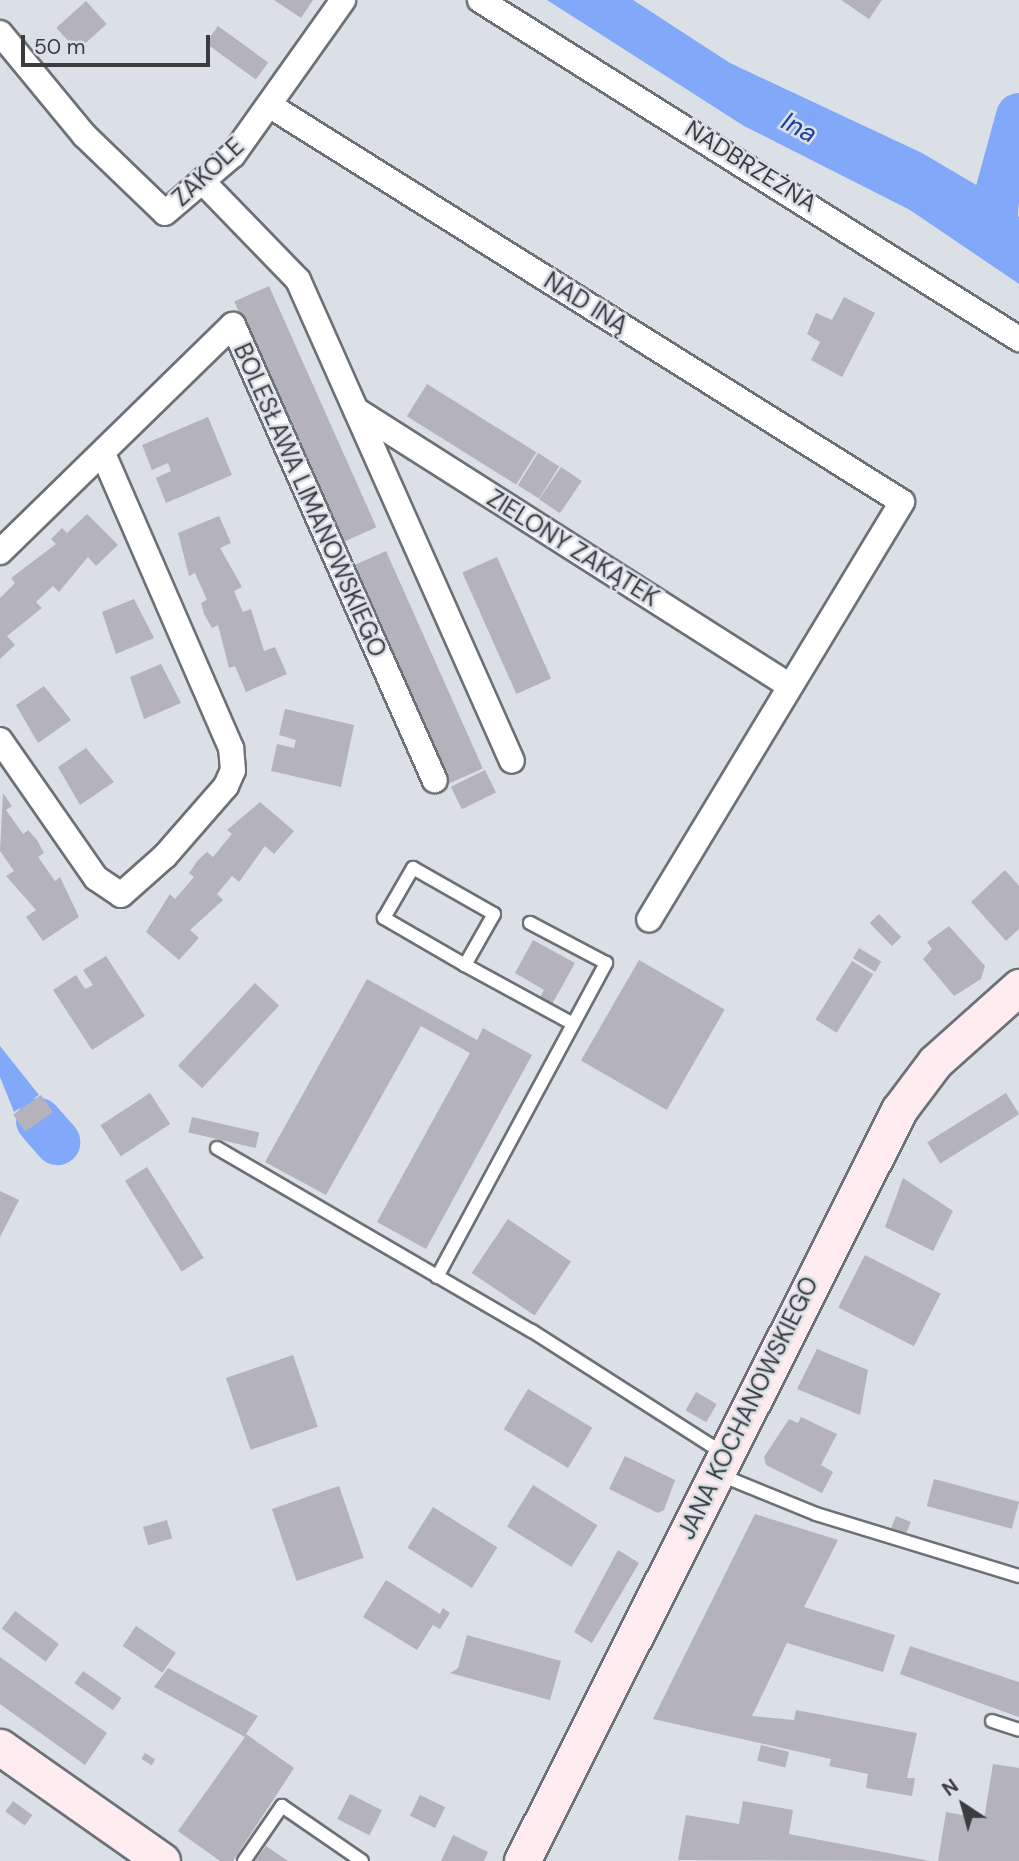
<!DOCTYPE html>
<html>
<head>
<meta charset="utf-8">
<style>
	body { margin:0 }
	#map { position:relative; width:1019px; height:1861px; overflow:hidden; background:#dae0e6; font-family:"DM Sans",sans-serif }
	div>[style] { position:absolute }
	[style*='--x'] { left:calc(var(--x)*1px); top:calc(var(--y)*1px); width:calc(var(--w)*1px); rotate:calc(var(--a)*1deg) }
	.water>* { inset:0; background:#82a8f9 }
	.river>* { height:46px; margin:-23px; padding:0 23px; transform-origin:23px; border-radius:23px; background:#82a8f9 }
	.building>* { inset:0; background:#b4b3bb; transform-origin:0 0 }
	.roads { filter:drop-shadow(2px 0 #6c7177) drop-shadow(-2px 0 #6c7177) drop-shadow(0 2px #6c7177) drop-shadow(0 -2px #6c7177) }
	.lane>* { height:12px; margin:-6px; padding:0 6px; transform-origin:6px; border-radius:6px; background:#fff }
	.street>* { height:24px; margin:-12px; padding:0 12px; transform-origin:12px; border-radius:12px; background:#fff }
	.secondary>* { height:35px; margin:-17.5px; padding:0 17.5px; transform-origin:17.5px; border-radius:17.5px; background:#feecf0 }
	span { translate:-50% -50%; white-space:nowrap; text-align:center; line-height:1.15; -webkit-text-stroke:5px #dae0e6; paint-order:stroke }
	.street-label { font-size:24px; color:#3a3c3e }
	.water-label { font-size:26px; color:#193e99; font-style:italic }
	.north { position:absolute; left:928px; top:1770px; width:70px; height:70px; -webkit-text-stroke:5px #dae0e6; paint-order:stroke; rotate:324deg; font-size:19px; font-weight:700; line-height:28px; text-align:center; color:#3a3c3e }
	.north::after { content:''; display:block; margin:auto; width:24px; height:32px; background:#3a3c3e; clip-path:polygon(50% 0,100% 100%,50% 72%,0 100%) }
	.scale { position:absolute; left:21px; top:35px; width:189px; height:32px; box-sizing:border-box; border:4px solid #3a3c3e; border-top:0; padding-left:9px; font-size:21px; line-height:24px; white-space:nowrap; color:#3a3c3e; -webkit-text-stroke:5px #dae0e6; paint-order:stroke }
</style>
</head>
<body>
<div id="map">
	<div class="water">
		<i style="clip-path:polygon(547px 0,633px 0,730px 63px,922px 153px,978px 186px,1019px 217px,1019px 284px,910px 210px,744px 126px)"></i>
		<i style="clip-path:polygon(0 1046px,39px 1095px,14px 1112px,0 1077px)"></i>
	</div>
	<div class="river">
		<i style="--x:994;--y:233;--w:33;--a:-87"></i>
		<i style="--x:996;--y:200;--w:87;--a:-74.7"></i>
		<i style="--x:39;--y:1121;--w:28;--a:49"></i>
	</div>
	<div class="building">
		<i style="clip-path:polygon(274px 0,313px 0,301px 18px)"></i>
		<i style="clip-path:polygon(841px 0,882px 0,869px 19px)"></i>
		<i style="left:86px;top:1px;width:31px;height:40px;rotate:48deg"></i>
		<i style="left:218px;top:26px;width:62px;height:21px;rotate:36deg"></i>
		<i style="left:269px;top:286px;width:264px;height:38px;rotate:66deg"></i>
		<i style="clip-path:polygon(844px 297px,875px 313px,842px 377px,811px 360px,820px 342px,807px 334px,816px 313px,832px 320px)"></i>
		<i style="left:427px;top:384px;width:129px;height:38px;rotate:32deg"></i>
		<i style="clip-path:polygon(208px 417px,232px 475px,166px 503px,156px 478px,171px 471px,168px 463px,152px 470px,142px 445px)"></i>
		<i style="left:538px;top:453px;width:25px;height:38px;rotate:32deg"></i>
		<i style="left:561px;top:467px;width:25px;height:39px;rotate:34deg"></i>
		<i style="clip-path:polygon(87px 514px,118px 545px,96px 566px,88px 557px,59px 592px,53px 586px,36px 602px,42px 608px,7px 636px,15px 645px,0 659px,0 598px,15px 583px,11px 578px,56px 544px,51px 539px,62px 528px,67px 533px)"></i>
		<i style="clip-path:polygon(219px 516px,231px 543px,220px 548px,242px 587px,234px 591px,239px 603px,243px 612px,251px 609px,264px 651px,275px 647px,287px 674px,246px 692px,235px 666px,229px 668px,218px 625px,212px 628px,204px 614px,201px 603px,207px 600px,195px 573px,189px 576px,178px 533px)"></i>
		<i style="left:386px;top:551px;width:238px;height:38px;rotate:66deg"></i>
		<i style="left:497px;top:557px;width:133px;height:38px;rotate:66deg"></i>
		<i style="clip-path:polygon(134px 599px,154px 638px,116px 654px,102px 612px)"></i>
		<i style="clip-path:polygon(161px 664px,181px 703px,144px 719px,130px 677px)"></i>
		<i style="clip-path:polygon(44px 686px,71px 720px,38px 743px,16px 705px)"></i>
		<i style="clip-path:polygon(285px 709px,354px 725px,341px 787px,271px 771px,277px 744px,294px 748px,296px 740px,279px 735px)"></i>
		<i style="clip-path:polygon(86px 748px,114px 782px,80px 805px,58px 767px)"></i>
		<i style="left:485px;top:770px;width:25px;height:38px;rotate:64deg"></i>
		<i style="clip-path:polygon(3px 793px,12px 806px,6px 810px,23px 834px,28px 830px,37px 840px,44px 853px,38px 857px,55px 881px,60px 877px,79px 917px,43px 941px,26px 917px,36px 910px,6px 876px,14px 871px,0 851px)"></i>
		<i style="clip-path:polygon(260px 802px,294px 831px,274px 854px,265px 846px,239px 882px,232px 876px,217px 894px,223px 900px,190px 930px,199px 938px,179px 960px,146px 932px,170px 894px,175px 899px,194px 877px,189px 873px,198px 860px,207px 852px,213px 857px,232px 834px,227px 830px)"></i>
		<i style="clip-path:polygon(1005px 870px,1019px 886px,1019px 929px,1006px 941px,971px 902px)"></i>
		<i style="left:879px;top:914px;width:32px;height:13px;rotate:46deg"></i>
		<i style="clip-path:polygon(949px 926px,985px 966px,981px 979px,954px 996px,923px 959px,932px 949px,927px 942px)"></i>
		<i style="clip-path:polygon(533px 940px,575px 963px,551px 1006px,539px 999px,544px 990px,515px 973px)"></i>
		<i style="left:859px;top:948px;width:26px;height:12px;rotate:31deg"></i>
		<i style="clip-path:polygon(106px 956px,145px 1016px,92px 1050px,53px 990px,76px 975px,85px 989px,93px 985px,83px 970px)"></i>
		<i style="left:639px;top:960px;width:99px;height:116px;rotate:30deg"></i>
		<i style="left:852px;top:961px;width:25px;height:69px;rotate:32deg"></i>
		<i style="clip-path:polygon(367px 979px,477px 1040px,483px 1028px,532px 1055px,426px 1249px,377px 1222px,470px 1053px,421px 1026px,326px 1195px,265px 1162px)"></i>
		<i style="left:255px;top:983px;width:33px;height:113px;rotate:43deg"></i>
		<i style="left:150px;top:1093px;width:37px;height:59px;rotate:57deg"></i>
		<i style="left:1006px;top:1093px;width:25px;height:93px;rotate:58deg"></i>
		<i style="left:41px;top:1095px;width:21px;height:34px;rotate:55deg"></i>
		<i style="left:192px;top:1117px;width:69px;height:16px;rotate:13deg"></i>
		<i style="left:147px;top:1167px;width:107px;height:26px;rotate:58deg"></i>
		<i style="clip-path:polygon(903px 1178px,953px 1211px,933px 1251px,885px 1227px)"></i>
		<i style="clip-path:polygon(0 1191px,19px 1200px,0 1237px)"></i>
		<i style="left:508px;top:1219px;width:76px;height:65px;rotate:34deg"></i>
		<i style="left:865px;top:1255px;width:85px;height:59px;rotate:27deg"></i>
		<i style="clip-path:polygon(817px 1349px,868px 1370px,860px 1415px,797px 1389px)"></i>
		<i style="left:293px;top:1355px;width:76px;height:71px;rotate:71deg"></i>
		<i style="left:528px;top:1389px;width:75px;height:47px;rotate:31deg"></i>
		<i style="left:696px;top:1392px;width:24px;height:21px;rotate:30deg"></i>
		<i style="clip-path:polygon(801px 1417px,837px 1434px,821px 1465px,833px 1472px,822px 1493px,766px 1465px,764px 1457px,789px 1419px,798px 1423px)"></i>
		<i style="clip-path:polygon(625px 1456px,675px 1480px,664px 1510px,658px 1513px,609px 1489px)"></i>
		<i style="left:934px;top:1479px;width:88px;height:28px;rotate:15deg"></i>
		<i style="left:533px;top:1485px;width:76px;height:49px;rotate:32deg"></i>
		<i style="left:339px;top:1486px;width:76px;height:71px;rotate:71deg"></i>
		<i style="left:433px;top:1507px;width:76px;height:48px;rotate:32deg"></i>
		<i style="clip-path:polygon(755px 1514px,838px 1540px,804px 1607px,895px 1635px,883px 1672px,787px 1643px,752px 1716px,794px 1720px,796px 1710px,917px 1733px,907px 1778px,915px 1778px,912px 1796px,866px 1788px,868px 1774px,829px 1766px,831px 1759px,653px 1719px)"></i>
		<i style="left:896px;top:1516px;width:16px;height:13px;rotate:22deg"></i>
		<i style="left:167px;top:1520px;width:19px;height:25px;rotate:74deg"></i>
		<i style="clip-path:polygon(618px 1550px,639px 1563px,592px 1643px,574px 1632px)"></i>
		<i style="clip-path:polygon(386px 1580px,440px 1614px,443px 1608px,450px 1613px,440px 1629px,433px 1625px,417px 1650px,363px 1617px)"></i>
		<i style="left:15px;top:1611px;width:55px;height:22px;rotate:37deg"></i>
		<i style="left:136px;top:1626px;width:48px;height:24px;rotate:34deg"></i>
		<i style="clip-path:polygon(467px 1635px,561px 1661px,550px 1700px,450px 1673px,458px 1668px)"></i>
		<i style="clip-path:polygon(910px 1646px,1019px 1682px,1019px 1717px,900px 1674px)"></i>
		<i style="clip-path:polygon(0 1657px,107px 1733px,85px 1765px,0 1704px)"></i>
		<i style="clip-path:polygon(168px 1668px,258px 1716px,246px 1734px,294px 1768px,233px 1861px,220px 1861px,178px 1831px,245px 1737px,154px 1687px)"></i>
		<i style="left:83px;top:1671px;width:47px;height:15px;rotate:35deg"></i>
		<i style="left:761px;top:1745px;width:29px;height:16px;rotate:14deg"></i>
		<i style="left:145px;top:1753px;width:12px;height:7px;rotate:31deg"></i>
		<i style="clip-path:polygon(993px 1764px,1019px 1768px,1019px 1861px,938px 1861px,946px 1812px,984px 1819px)"></i>
		<i style="left:350px;top:1794px;width:36px;height:28px;rotate:27deg"></i>
		<i style="left:420px;top:1795px;width:28px;height:23px;rotate:26deg"></i>
		<i style="left:13px;top:1801px;width:24px;height:13px;rotate:36deg"></i>
		<i style="clip-path:polygon(743px 1801px,793px 1810px,789px 1834px,930px 1861px,678px 1860px,686px 1815px,739px 1824px)"></i>
		<i style="clip-path:polygon(453px 1835px,488px 1852px,484px 1861px,441px 1861px)"></i>
		<i style="clip-path:polygon(266px 1846px,288px 1861px,255px 1861px)"></i>
	</div>
	<div class="roads">
		<div class="lane">
			<i style="--x:465;--y:965;--w:94;--a:-149.9"></i>
			<i style="--x:384;--y:918;--w:58;--a:-59.9"></i>
			<i style="--x:413;--y:868;--w:93;--a:29.6"></i>
			<i style="--x:494;--y:914;--w:59;--a:119.6"></i>
			<i style="--x:465;--y:965;--w:123;--a:28.6"></i>
			<i style="--x:217;--y:1148;--w:364;--a:30.2"></i>
			<i style="--x:532;--y:1331;--w:227;--a:32.6"></i>
			<i style="--x:437;--y:1277;--w:357;--a:-61.7"></i>
			<i style="--x:606;--y:963;--w:86;--a:-152.2"></i>
			<i style="--x:718;--y:1474;--w:106;--a:22.2"></i>
			<i style="--x:816;--y:1514;--w:212;--a:17"></i>
			<i style="--x:992;--y:1721;--w:28;--a:18"></i>
			<i style="--x:244;--y:1861;--w:67;--a:-55.4"></i>
			<i style="--x:282;--y:1806;--w:97;--a:34.5"></i>
		</div>
		<div class="street">
			<i style="--x:480;--y:0;--w:637;--a:32.17"></i>
			<i style="--x:0;--y:33;--w:132;--a:50.5"></i>
			<i style="--x:84;--y:135;--w:112;--a:43.9"></i>
			<i style="--x:165;--y:213;--w:89;--a:-40.5"></i>
			<i style="--x:233;--y:155;--w:190;--a:-54.6"></i>
			<i style="--x:269;--y:105;--w:747;--a:32.09"></i>
			<i style="--x:902;--y:502;--w:488;--a:121.2"></i>
			<i style="--x:202;--y:181;--w:138;--a:45.9"></i>
			<i style="--x:298;--y:280;--w:526;--a:66.02"></i>
			<i style="--x:356;--y:410;--w:514;--a:32.45"></i>
			<i style="--x:0;--y:552;--w:325;--a:-44.3"></i>
			<i style="--x:233;--y:325;--w:498;--a:66.1"></i>
			<i style="--x:0;--y:740;--w:168;--a:55.2"></i>
			<i style="--x:96;--y:878;--w:30;--a:34"></i>
			<i style="--x:121;--y:895;--w:59;--a:-41.6"></i>
			<i style="--x:165;--y:856;--w:93;--a:-48.9"></i>
			<i style="--x:226;--y:786;--w:17;--a:-66"></i>
			<i style="--x:233;--y:770;--w:22;--a:-95"></i>
			<i style="--x:231;--y:748;--w:321;--a:-113.5"></i>
		</div>
		<div class="secondary">
			<i style="--x:0;--y:1747;--w:198;--a:35.1"></i>
			<i style="--x:522;--y:1861;--w:840;--a:-63.34"></i>
			<i style="--x:899;--y:1110;--w:60;--a:-53.1"></i>
			<i style="--x:935;--y:1062;--w:113;--a:-41.8"></i>
		</div>
	</div>
	<div class="street-label">
		<span style="left:751px;top:166px;rotate:32deg">NADBRZEŻNA</span>
		<span style="left:208px;top:172px;rotate:-43deg">ZAKOLE</span>
		<span style="left:586px;top:303px;rotate:32deg">NAD INĄ</span>
		<span style="left:310px;top:500px;rotate:66deg">BOLESŁAWA LIMANOWSKIEGO</span>
		<span style="left:573px;top:548px;rotate:32deg">ZIELONY ZAKĄTEK</span>
		<span style="left:748px;top:1408px;rotate:-64deg">JANA KOCHANOWSKIEGO</span>
	</div>
	<div class="water-label">
		<span style="left:799px;top:128px;rotate:28deg">Ina</span>
	</div>
	<div class="north">N</div>
	<div class="scale">50 m</div>
</div>
</body>
</html>
